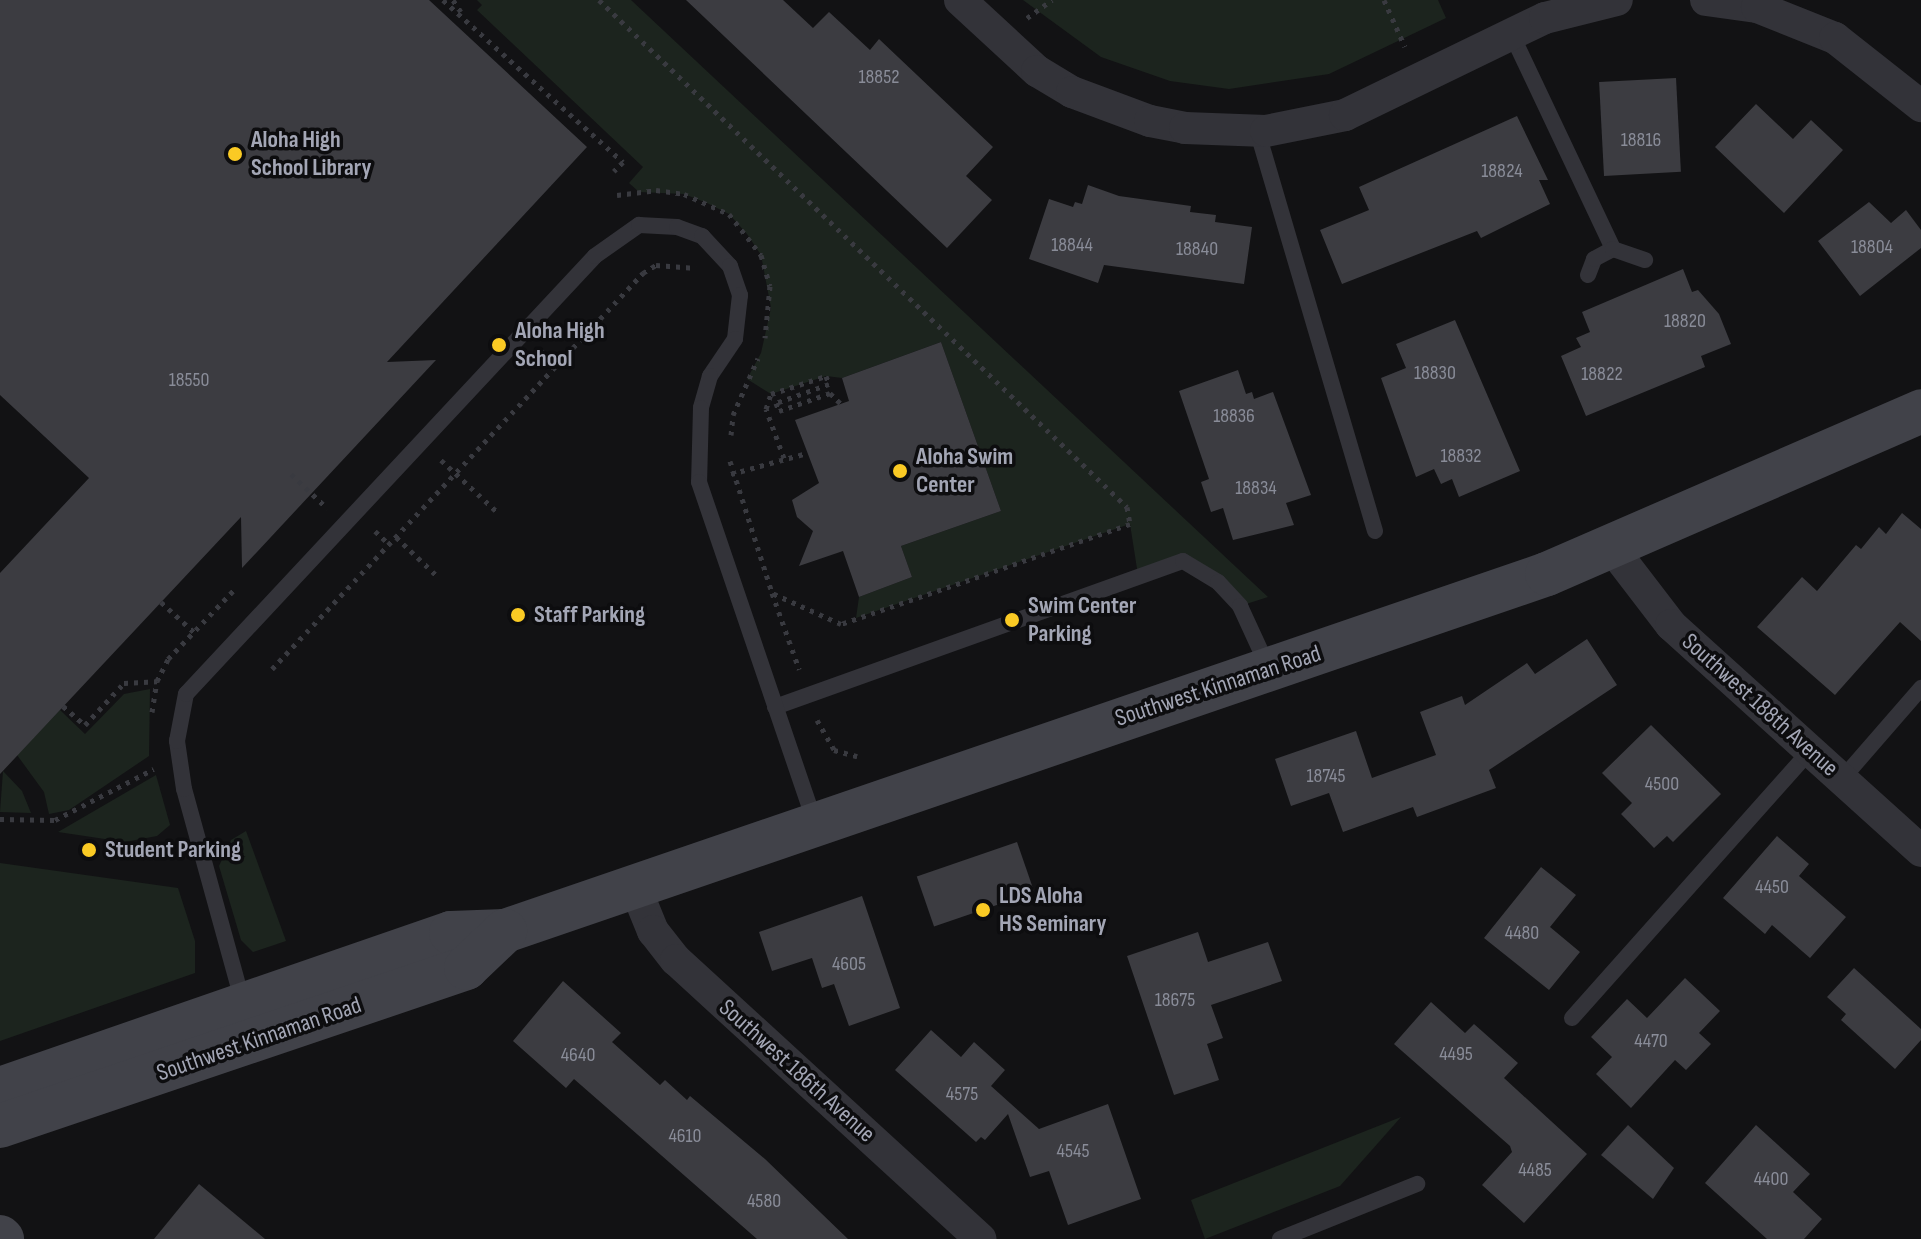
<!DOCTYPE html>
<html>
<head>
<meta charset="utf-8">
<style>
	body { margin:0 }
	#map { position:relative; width:1921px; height:1239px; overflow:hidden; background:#121214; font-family:"Sofia Sans Condensed",sans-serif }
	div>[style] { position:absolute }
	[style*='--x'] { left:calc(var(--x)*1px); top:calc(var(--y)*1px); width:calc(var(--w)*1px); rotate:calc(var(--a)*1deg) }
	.green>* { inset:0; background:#1c241e }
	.building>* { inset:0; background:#3c3c41; transform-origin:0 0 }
	.path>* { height:5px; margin-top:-2.5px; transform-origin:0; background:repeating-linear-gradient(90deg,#393a40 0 4px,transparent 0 10px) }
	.lane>* { height:16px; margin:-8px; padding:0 8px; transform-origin:8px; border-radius:8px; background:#333339 }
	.street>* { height:32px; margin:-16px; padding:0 16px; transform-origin:16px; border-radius:16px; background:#333339 }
	.secondary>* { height:44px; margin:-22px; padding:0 22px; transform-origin:22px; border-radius:22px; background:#414249 }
	.dots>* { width:22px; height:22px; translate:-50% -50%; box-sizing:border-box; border:4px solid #0d0d0f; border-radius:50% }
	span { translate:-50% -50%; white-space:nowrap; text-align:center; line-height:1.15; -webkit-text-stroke:7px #0d0d0f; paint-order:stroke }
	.number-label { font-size:20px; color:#898c98 }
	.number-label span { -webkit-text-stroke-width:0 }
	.poi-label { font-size:24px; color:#a3a6b5; font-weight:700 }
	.left { translate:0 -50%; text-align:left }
	.street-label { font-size:24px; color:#a3a6b5 }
</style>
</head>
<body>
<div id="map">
	<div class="green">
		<i style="clip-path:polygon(477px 0,631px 0,1268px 597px,1240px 606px,1183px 561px,1138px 575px,1130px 524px,856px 618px,859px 597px,912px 577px,901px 546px,1001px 511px,941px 342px,842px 378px,826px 376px,771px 394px,747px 379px,761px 353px,771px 308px,761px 255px,747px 234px,729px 214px,707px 203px,684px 194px,639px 192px,629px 183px,643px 167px,477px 10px,482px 5px)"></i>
		<i style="clip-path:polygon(1023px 0,1438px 0,1446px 18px,1329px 74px,1229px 89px,1170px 81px,1101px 57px)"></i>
		<i style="clip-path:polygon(150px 689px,149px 756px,69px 810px,49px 814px,44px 792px,17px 755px,60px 710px,85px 734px,124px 694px)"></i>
		<i style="clip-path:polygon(3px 771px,22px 791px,31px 813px,0 812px)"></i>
		<i style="clip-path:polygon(156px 775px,170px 825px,157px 836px,125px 842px,58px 832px)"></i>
		<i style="clip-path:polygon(246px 831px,286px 941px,253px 952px,241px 940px,219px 866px,231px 840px)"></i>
		<i style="clip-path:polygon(0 863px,178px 888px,195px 941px,195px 973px,0 1041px)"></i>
		<i style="clip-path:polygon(1401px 1117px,1340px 1186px,1205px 1239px,1191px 1200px)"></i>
	</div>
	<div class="building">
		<i style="clip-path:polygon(0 0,429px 0,587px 147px,387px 362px,436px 360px,242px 568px,241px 517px,0 774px,0 573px,89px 478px,0 395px)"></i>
		<i style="clip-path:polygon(686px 0,783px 0,813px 28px,829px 12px,870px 50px,879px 39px,993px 147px,966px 176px,992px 200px,947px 248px)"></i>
		<i style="left:1676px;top:78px;width:94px;height:77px;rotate:87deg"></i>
		<i style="clip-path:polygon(1756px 104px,1793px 139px,1811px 120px,1843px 150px,1784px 213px,1715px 147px)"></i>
		<i style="clip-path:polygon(1517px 116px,1548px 180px,1539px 180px,1550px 204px,1481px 238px,1477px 231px,1342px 284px,1320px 230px,1369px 210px,1359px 187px)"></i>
		<i style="clip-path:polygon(1088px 185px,1119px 196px,1191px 206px,1190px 212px,1216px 215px,1215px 222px,1252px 227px,1244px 284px,1104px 265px,1098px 283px,1029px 259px,1049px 199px,1073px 207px,1075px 202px,1082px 204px)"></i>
		<i style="clip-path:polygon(1869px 202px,1891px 223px,1906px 210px,1921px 230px,1921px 248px,1860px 296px,1818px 241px)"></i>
		<i style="clip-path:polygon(1683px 269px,1692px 292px,1698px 290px,1719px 314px,1731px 344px,1701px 356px,1705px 367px,1586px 416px,1561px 356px,1581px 347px,1576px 338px,1590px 332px,1582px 312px)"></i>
		<i style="clip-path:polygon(1455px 320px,1520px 471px,1459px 497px,1452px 479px,1441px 484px,1434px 469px,1416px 477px,1381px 378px,1406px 368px,1396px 344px)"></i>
		<i style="clip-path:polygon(941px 342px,1001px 511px,901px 546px,912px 577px,859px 597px,843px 551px,799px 566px,813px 531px,797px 517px,792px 500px,819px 483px,795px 420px,849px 401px,842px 378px)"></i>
		<i style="clip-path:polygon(1238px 370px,1246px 394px,1252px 392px,1254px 399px,1273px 392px,1311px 495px,1286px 503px,1294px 525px,1233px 540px,1223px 508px,1211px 512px,1201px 482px,1209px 479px,1179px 391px)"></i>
		<i style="clip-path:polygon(1902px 513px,1921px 529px,1921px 641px,1900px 622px,1835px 695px,1757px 627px,1802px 577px,1817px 591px,1856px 545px,1861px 549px,1879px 527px,1886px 534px)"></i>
		<i style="clip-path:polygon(1587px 639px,1617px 685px,1489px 770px,1496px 788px,1417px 817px,1413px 807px,1343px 832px,1329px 793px,1291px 806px,1275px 759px,1356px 731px,1372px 778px,1436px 755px,1420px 712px,1462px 696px,1465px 705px,1527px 663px,1535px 674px)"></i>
		<i style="clip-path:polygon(1651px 725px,1721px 794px,1673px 842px,1667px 836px,1654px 848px,1621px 814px,1632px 803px,1602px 773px)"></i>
		<i style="clip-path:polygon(1777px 836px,1809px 864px,1799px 876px,1846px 917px,1810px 958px,1772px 925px,1765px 934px,1723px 898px)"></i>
		<i style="left:1017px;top:842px;width:53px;height:106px;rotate:71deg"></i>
		<i style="clip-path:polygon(1541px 867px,1576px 895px,1550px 927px,1580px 952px,1549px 990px,1484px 938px)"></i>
		<i style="clip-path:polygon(862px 896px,900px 1008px,849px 1026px,834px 984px,822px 988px,812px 958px,772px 971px,759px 932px)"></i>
		<i style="clip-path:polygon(1198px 932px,1208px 962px,1268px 942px,1282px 981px,1211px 1005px,1223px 1038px,1207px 1044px,1219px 1080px,1174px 1095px,1127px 956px)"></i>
		<i style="clip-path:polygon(1854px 968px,1921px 1029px,1921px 1040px,1895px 1069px,1841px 1020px,1846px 1014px,1827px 997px)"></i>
		<i style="clip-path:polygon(1685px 978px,1720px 1011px,1699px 1033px,1711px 1044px,1686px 1070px,1675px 1060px,1631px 1108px,1596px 1074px,1612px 1057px,1591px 1037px,1627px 999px,1647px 1018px)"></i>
		<i style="clip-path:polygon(563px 981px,621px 1033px,612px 1042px,660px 1085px,665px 1080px,687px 1100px,690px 1096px,765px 1159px,848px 1239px,757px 1239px,574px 1079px,566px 1088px,513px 1041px)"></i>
		<i style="clip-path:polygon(1431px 1002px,1465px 1033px,1474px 1024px,1518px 1063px,1504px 1078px,1587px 1154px,1524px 1223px,1482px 1185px,1512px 1152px,1510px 1146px,1394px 1044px)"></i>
		<i style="clip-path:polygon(931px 1030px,961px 1057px,974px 1042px,1005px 1070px,991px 1086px,1039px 1129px,1108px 1104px,1141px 1199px,1068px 1225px,1049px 1171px,1030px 1177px,1008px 1114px,985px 1140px,981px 1137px,976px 1142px,895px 1070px)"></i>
		<i style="clip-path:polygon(1628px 1125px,1674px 1168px,1653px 1199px,1601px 1155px)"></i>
		<i style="clip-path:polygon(1756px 1125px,1810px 1174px,1793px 1192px,1822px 1219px,1804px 1239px,1767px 1239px,1705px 1183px)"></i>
		<i style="clip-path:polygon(199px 1184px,265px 1239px,154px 1239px)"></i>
	</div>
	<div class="path">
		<i style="--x:443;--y:0;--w:242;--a:42"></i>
		<i style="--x:623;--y:162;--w:13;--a:135"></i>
		<i style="--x:453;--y:0;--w:14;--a:56"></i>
		<i style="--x:599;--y:0;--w:732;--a:43.84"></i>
		<i style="--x:1127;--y:507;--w:17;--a:80"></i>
		<i style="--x:1130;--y:524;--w:306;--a:160.9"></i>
		<i style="--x:841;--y:624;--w:76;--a:-155.8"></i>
		<i style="--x:772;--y:593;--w:81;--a:70.4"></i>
		<i style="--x:1384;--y:0;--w:51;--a:65.9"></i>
		<i style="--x:1027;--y:18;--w:31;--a:-36"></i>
		<i style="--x:617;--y:195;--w:39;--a:-7"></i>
		<i style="--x:656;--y:190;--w:28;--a:8"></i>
		<i style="--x:684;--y:194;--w:49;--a:24"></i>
		<i style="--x:729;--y:214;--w:52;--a:52"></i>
		<i style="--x:761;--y:255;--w:32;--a:74"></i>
		<i style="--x:770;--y:286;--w:52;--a:95.5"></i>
		<i style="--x:540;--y:350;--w:23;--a:41"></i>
		<i style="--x:731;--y:435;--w:20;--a:-84"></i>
		<i style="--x:733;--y:415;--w:62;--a:-66.3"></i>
		<i style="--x:784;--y:458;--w:52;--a:-110.2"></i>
		<i style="--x:766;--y:409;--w:16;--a:-72"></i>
		<i style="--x:771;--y:394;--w:58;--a:-18.1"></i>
		<i style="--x:826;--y:376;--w:9;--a:69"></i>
		<i style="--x:829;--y:384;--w:56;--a:160.3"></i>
		<i style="--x:776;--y:403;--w:9;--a:69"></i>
		<i style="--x:779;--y:411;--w:54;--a:-19.4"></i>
		<i style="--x:830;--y:393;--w:16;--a:45"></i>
		<i style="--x:441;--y:460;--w:75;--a:42.8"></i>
		<i style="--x:730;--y:461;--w:139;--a:72.3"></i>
		<i style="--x:291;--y:474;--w:50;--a:43.4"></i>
		<i style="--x:731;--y:474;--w:79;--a:-15.4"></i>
		<i style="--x:375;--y:531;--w:19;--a:43"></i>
		<i style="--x:396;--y:537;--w:55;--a:43.5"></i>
		<i style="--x:161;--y:602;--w:45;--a:42.3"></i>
		<i style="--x:272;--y:669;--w:543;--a:-46.87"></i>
		<i style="--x:643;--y:273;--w:15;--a:-32"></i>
		<i style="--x:656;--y:265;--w:40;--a:4.3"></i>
		<i style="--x:63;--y:706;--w:29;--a:41"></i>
		<i style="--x:85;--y:725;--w:57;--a:-47.1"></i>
		<i style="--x:124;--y:683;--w:33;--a:-3"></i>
		<i style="--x:152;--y:712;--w:31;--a:-81"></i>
		<i style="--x:157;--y:681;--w:25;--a:-63"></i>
		<i style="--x:168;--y:659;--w:95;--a:-46.3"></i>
		<i style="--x:817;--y:720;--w:34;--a:60"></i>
		<i style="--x:834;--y:750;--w:24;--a:15"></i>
		<i style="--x:0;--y:819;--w:55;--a:1"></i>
		<i style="--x:55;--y:820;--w:111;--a:-27.3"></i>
	</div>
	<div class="lane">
		<i style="--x:1512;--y:35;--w:237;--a:64.7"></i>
		<i style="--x:1257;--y:130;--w:418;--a:73.6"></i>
		<i style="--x:1588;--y:275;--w:17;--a:-69"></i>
		<i style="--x:1594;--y:259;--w:21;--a:-28"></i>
		<i style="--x:1613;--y:249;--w:34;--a:19"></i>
		<i style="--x:775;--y:707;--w:433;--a:-19.7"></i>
		<i style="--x:1183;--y:561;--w:41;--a:31"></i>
		<i style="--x:1218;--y:582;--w:33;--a:47"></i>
		<i style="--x:1240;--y:606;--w:67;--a:65.3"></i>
		<i style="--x:1842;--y:779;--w:121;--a:-49"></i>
		<i style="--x:243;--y:1003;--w:222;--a:-105.4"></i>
		<i style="--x:184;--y:789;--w:49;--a:-98.3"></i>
		<i style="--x:177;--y:741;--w:48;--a:-79.2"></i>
		<i style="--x:186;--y:694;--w:599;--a:-46.96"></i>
		<i style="--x:595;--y:256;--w:54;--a:-35.2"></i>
		<i style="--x:639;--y:225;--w:38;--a:3"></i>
		<i style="--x:677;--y:227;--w:27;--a:20"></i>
		<i style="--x:702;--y:236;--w:41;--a:47"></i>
		<i style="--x:730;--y:266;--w:31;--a:71"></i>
		<i style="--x:740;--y:295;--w:44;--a:96.5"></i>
		<i style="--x:735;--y:339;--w:45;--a:124"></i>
		<i style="--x:710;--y:376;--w:33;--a:106"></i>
		<i style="--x:701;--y:408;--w:74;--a:91.5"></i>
		<i style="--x:699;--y:482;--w:359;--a:71.2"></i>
		<i style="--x:1572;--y:1018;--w:358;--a:-48.3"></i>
		<i style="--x:1280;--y:1239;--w:148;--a:-21.9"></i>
	</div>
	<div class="street">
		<i style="--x:960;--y:0;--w:105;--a:42.7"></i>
		<i style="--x:1037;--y:71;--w:41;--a:31"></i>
		<i style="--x:1072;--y:92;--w:83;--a:20.4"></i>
		<i style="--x:1150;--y:121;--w:36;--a:11"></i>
		<i style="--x:1185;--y:128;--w:81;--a:2.1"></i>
		<i style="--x:1266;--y:131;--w:81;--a:-11.4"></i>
		<i style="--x:1345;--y:115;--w:222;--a:-25.9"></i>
		<i style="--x:1545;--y:18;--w:74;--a:-14"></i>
		<i style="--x:1706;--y:0;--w:51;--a:7.8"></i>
		<i style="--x:1757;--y:7;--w:84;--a:21.7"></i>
		<i style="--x:1835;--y:38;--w:110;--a:38.3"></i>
		<i style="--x:1612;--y:548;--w:97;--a:52.5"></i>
		<i style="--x:1671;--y:625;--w:337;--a:42.1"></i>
		<i style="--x:635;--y:887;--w:48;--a:67.8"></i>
		<i style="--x:653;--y:931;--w:37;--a:52"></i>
		<i style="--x:676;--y:960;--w:413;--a:42.5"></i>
	</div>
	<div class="secondary">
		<i style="--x:0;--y:1089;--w:477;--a:-19.1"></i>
		<i style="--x:451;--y:933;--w:54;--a:-2.1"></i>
		<i style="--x:505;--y:931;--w:1101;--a:-18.91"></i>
		<i style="--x:1547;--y:574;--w:408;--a:-23.5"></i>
		<i style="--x:0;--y:1126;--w:492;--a:-18.7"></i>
		<i style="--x:466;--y:968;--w:54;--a:-43.5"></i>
		<i style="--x:0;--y:1237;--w:3;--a:45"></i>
	</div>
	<div class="dots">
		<i style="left:235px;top:154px;background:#faca24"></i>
		<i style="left:499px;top:345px;background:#faca24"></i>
		<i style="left:900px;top:471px;background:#faca24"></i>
		<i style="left:518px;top:615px;background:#faca24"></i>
		<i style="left:1012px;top:620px;background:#faca24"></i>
		<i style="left:89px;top:850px;background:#faca24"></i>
		<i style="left:983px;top:910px;background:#faca24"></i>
	</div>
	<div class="number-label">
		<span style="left:879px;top:77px">18852</span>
		<span style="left:1641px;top:140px">18816</span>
		<span style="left:1502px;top:171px">18824</span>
		<span style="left:1072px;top:245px">18844</span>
		<span style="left:1872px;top:247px">18804</span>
		<span style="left:1197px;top:249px">18840</span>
		<span style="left:1685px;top:321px">18820</span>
		<span style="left:1435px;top:373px">18830</span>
		<span style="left:1602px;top:374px">18822</span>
		<span style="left:189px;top:380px">18550</span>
		<span style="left:1234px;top:416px">18836</span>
		<span style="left:1461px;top:456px">18832</span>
		<span style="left:1256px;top:488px">18834</span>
		<span style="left:1326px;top:776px">18745</span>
		<span style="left:1662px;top:784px">4500</span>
		<span style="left:1772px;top:887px">4450</span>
		<span style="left:1522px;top:933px">4480</span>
		<span style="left:849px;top:964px">4605</span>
		<span style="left:1175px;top:1000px">18675</span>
		<span style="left:1651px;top:1041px">4470</span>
		<span style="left:1456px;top:1054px">4495</span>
		<span style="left:578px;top:1055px">4640</span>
		<span style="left:962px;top:1094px">4575</span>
		<span style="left:685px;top:1136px">4610</span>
		<span style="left:1073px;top:1151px">4545</span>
		<span style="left:1535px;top:1170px">4485</span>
		<span style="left:1771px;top:1179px">4400</span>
		<span style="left:764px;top:1201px">4580</span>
	</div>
	<div class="poi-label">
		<span class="left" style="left:251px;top:154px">Aloha High<br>School Library</span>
		<span class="left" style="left:515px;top:345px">Aloha High<br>School</span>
		<span class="left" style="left:916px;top:471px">Aloha Swim<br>Center</span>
		<span class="left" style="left:1028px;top:620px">Swim Center<br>Parking</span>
		<span class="left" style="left:534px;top:615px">Staff Parking</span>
		<span class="left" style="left:105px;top:850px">Student Parking</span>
		<span class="left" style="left:999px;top:910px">LDS Aloha<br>HS Seminary</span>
	</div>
	<div class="street-label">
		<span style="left:1218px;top:686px;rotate:-18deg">Southwest Kinnaman Road</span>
		<span style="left:1760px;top:705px;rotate:42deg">Southwest 188th Avenue</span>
		<span style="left:259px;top:1039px;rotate:-19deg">Southwest Kinnaman Road</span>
		<span style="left:797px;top:1071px;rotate:42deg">Southwest 186th Avenue</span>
	</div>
</div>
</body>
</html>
